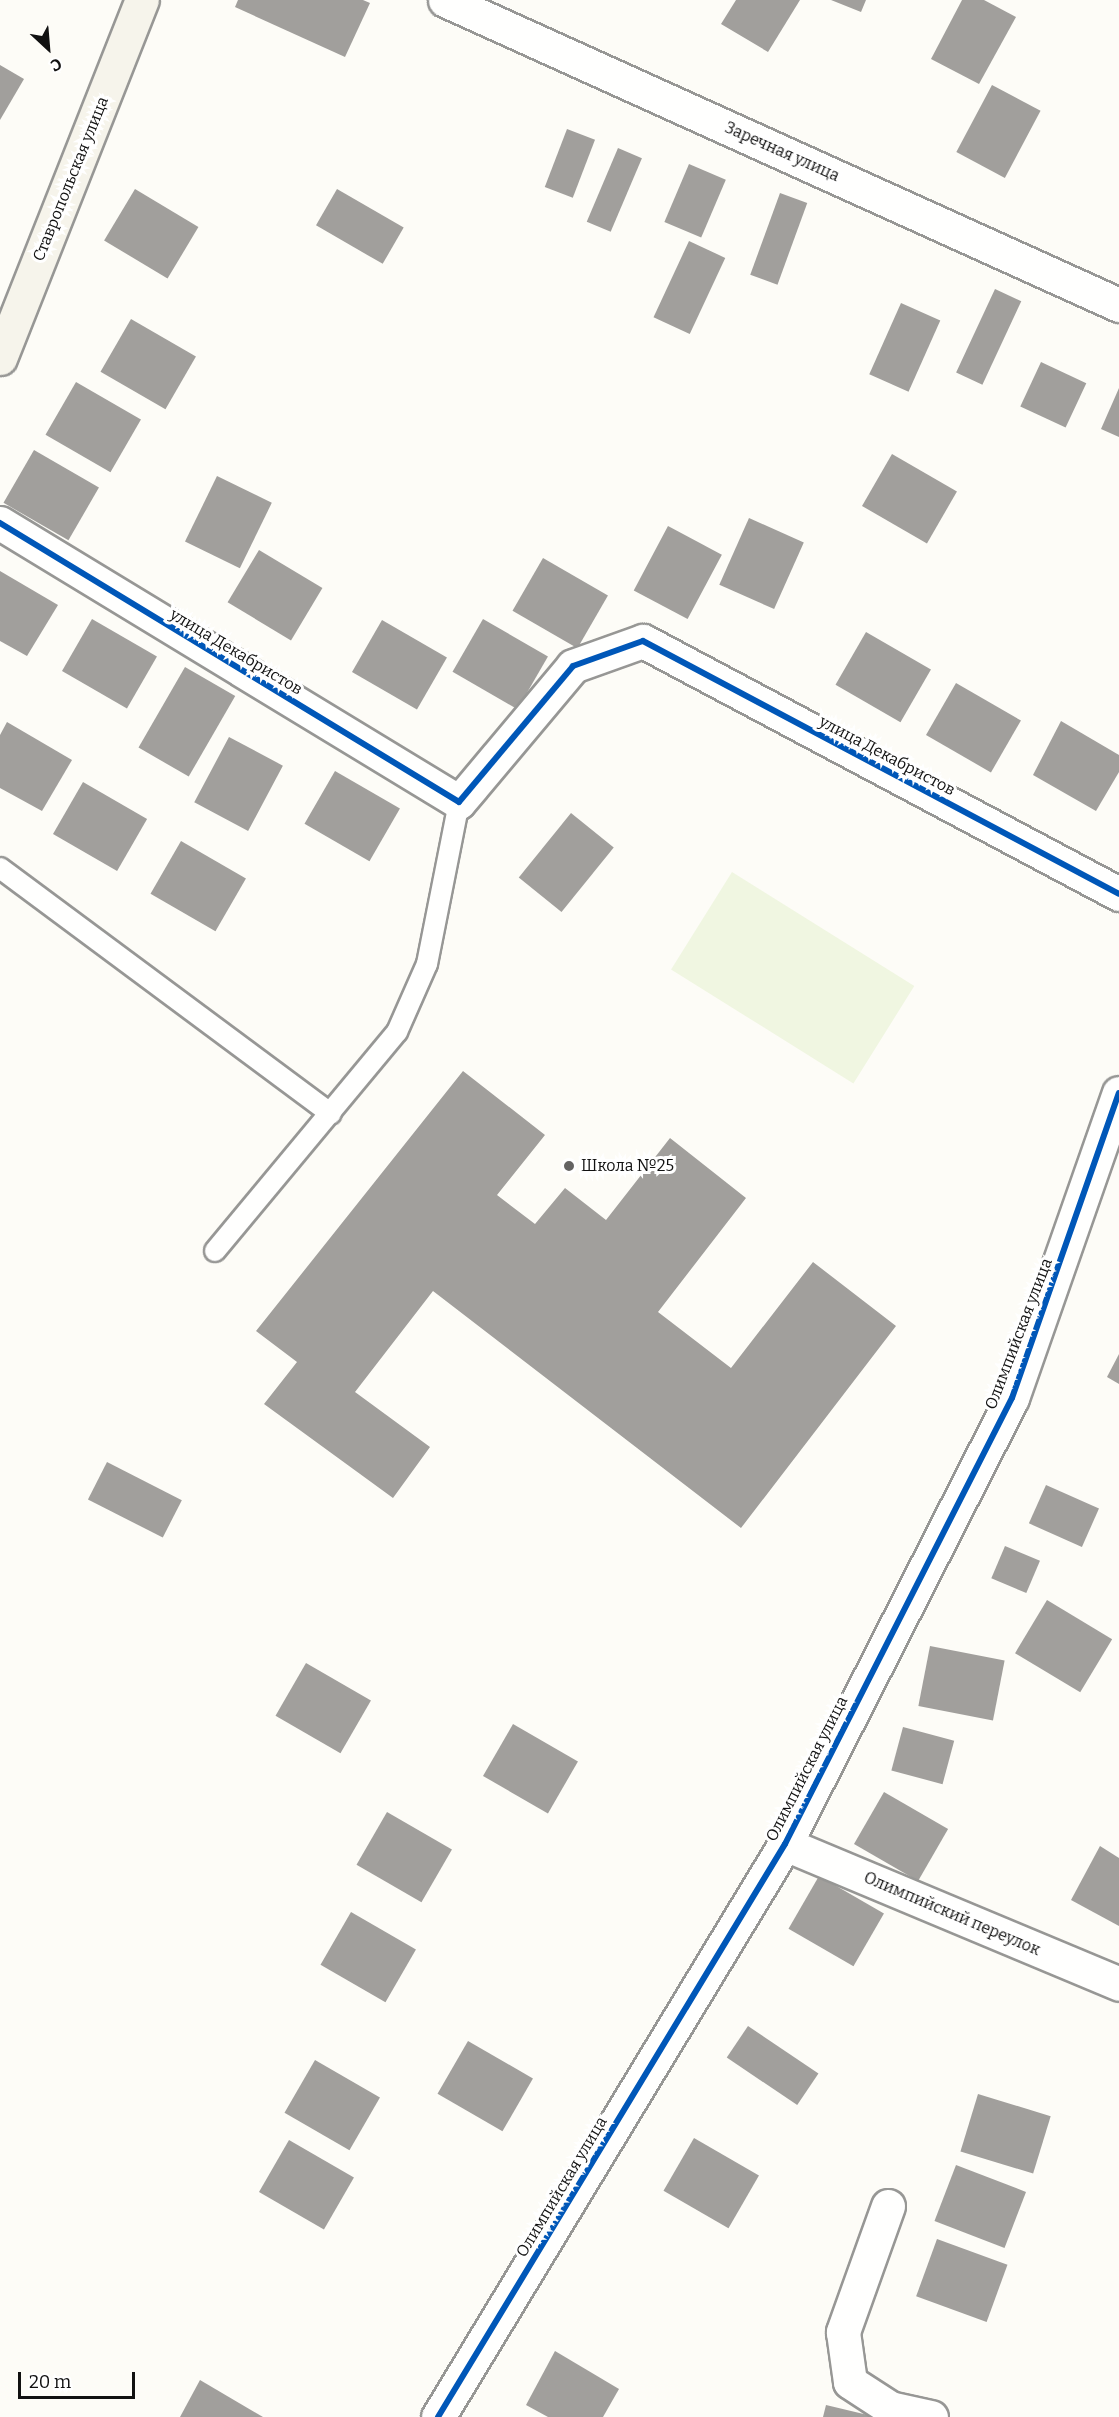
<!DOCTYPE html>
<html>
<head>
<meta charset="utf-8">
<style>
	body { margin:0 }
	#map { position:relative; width:1119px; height:2417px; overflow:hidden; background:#fdfcf7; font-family:Bitter,serif }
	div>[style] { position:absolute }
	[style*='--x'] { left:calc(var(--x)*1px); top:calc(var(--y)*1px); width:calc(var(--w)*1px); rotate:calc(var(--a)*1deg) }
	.pitch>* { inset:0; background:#f0f6e1; transform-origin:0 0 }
	.building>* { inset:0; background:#a19f9c; transform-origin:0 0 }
	.roads { filter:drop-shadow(2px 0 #979795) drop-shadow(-2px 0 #979795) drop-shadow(0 2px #979795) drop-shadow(0 -2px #979795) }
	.service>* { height:20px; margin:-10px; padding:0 10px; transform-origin:10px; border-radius:10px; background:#fffffe }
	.minor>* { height:33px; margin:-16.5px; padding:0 16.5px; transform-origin:16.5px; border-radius:16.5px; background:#fffffe }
	.secondary>* { height:33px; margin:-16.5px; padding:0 16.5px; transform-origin:16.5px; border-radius:16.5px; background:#f6f4eb }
	.cycleway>* { height:6px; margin:-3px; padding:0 3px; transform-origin:3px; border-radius:3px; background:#0057b8 }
	.dots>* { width:16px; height:16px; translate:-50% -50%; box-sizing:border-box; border:3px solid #fff; border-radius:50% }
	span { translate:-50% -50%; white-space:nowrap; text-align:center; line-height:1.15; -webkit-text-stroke:6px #fff; paint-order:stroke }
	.street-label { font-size:16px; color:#111 }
	.poi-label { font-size:16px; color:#111 }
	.left { translate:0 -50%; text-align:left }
	.north { position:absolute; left:18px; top:18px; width:60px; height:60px; -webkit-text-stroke:4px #fff; paint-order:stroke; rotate:154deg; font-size:16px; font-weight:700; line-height:24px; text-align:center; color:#111 }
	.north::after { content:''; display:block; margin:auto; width:21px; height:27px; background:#111; clip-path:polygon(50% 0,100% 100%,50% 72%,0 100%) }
	.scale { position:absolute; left:18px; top:2372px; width:117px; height:27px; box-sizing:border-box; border:3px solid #111; border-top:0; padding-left:8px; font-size:18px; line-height:21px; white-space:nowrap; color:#111; -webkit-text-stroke:4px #fff; paint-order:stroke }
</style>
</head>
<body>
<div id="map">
	<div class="pitch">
		<i style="left:732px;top:872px;width:215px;height:115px;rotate:32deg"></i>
	</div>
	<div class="building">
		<i style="clip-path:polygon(238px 0,363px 0,370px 3px,345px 57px,235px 7px)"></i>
		<i style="clip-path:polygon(736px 0,800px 0,768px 52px,721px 24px)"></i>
		<i style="clip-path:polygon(831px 0,866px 0,861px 12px)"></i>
		<i style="clip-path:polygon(962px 0,984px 0,1016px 17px,979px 84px,931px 59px)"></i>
		<i style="clip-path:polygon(0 65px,24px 79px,0 120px)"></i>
		<i style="left:992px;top:85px;width:55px;height:76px;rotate:28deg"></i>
		<i style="left:567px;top:129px;width:30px;height:62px;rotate:21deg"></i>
		<i style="left:618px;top:148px;width:26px;height:80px;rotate:23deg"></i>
		<i style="left:689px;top:164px;width:40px;height:63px;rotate:23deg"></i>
		<i style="left:135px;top:189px;width:74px;height:60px;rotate:31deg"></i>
		<i style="left:337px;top:189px;width:77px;height:42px;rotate:30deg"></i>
		<i style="left:780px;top:193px;width:29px;height:87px;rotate:20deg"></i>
		<i style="left:689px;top:241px;width:40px;height:84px;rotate:25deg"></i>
		<i style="left:995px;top:289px;width:29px;height:92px;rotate:25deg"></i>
		<i style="left:901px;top:303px;width:43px;height:78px;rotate:24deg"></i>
		<i style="left:131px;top:319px;width:75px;height:61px;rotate:30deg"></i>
		<i style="left:1041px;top:362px;width:50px;height:49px;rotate:25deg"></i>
		<i style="left:76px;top:382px;width:75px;height:61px;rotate:30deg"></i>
		<i style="clip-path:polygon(1119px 388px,1119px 437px,1101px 429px)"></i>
		<i style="left:34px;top:450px;width:75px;height:61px;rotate:30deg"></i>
		<i style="left:892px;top:454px;width:75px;height:60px;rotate:30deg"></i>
		<i style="left:217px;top:476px;width:61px;height:73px;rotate:26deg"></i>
		<i style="left:749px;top:518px;width:60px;height:73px;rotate:24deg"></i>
		<i style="left:668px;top:526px;width:61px;height:73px;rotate:28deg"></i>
		<i style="left:259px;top:550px;width:74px;height:61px;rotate:31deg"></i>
		<i style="left:543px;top:558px;width:75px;height:61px;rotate:30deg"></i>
		<i style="clip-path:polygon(0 571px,58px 605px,27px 656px,0 641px)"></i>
		<i style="left:92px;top:619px;width:75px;height:60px;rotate:30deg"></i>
		<i style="left:483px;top:619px;width:75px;height:61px;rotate:30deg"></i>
		<i style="left:382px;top:620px;width:75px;height:60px;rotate:30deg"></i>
		<i style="left:866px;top:632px;width:75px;height:61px;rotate:30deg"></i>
		<i style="left:185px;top:667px;width:58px;height:93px;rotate:30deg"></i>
		<i style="left:956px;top:683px;width:75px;height:60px;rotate:30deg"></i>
		<i style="clip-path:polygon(1061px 721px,1119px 755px,1119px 772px,1096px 811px,1033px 775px)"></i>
		<i style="clip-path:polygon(7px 722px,72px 760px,42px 811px,0 788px,0 735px)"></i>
		<i style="left:229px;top:737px;width:61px;height:74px;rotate:28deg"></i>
		<i style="left:335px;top:771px;width:75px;height:61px;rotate:30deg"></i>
		<i style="left:83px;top:782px;width:74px;height:60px;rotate:30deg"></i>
		<i style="left:571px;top:813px;width:55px;height:83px;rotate:39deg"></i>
		<i style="left:181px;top:841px;width:75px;height:61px;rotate:30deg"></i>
		<i style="clip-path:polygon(463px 1071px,545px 1135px,497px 1195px,535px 1224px,565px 1188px,606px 1220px,670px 1138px,746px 1198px,658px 1312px,731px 1368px,813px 1262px,896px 1326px,741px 1528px,433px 1291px,355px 1392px,430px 1447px,393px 1498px,264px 1404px,297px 1362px,256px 1331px)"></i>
		<i style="clip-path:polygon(1119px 1354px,1119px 1384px,1107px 1377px)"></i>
		<i style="left:107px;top:1462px;width:84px;height:42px;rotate:27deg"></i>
		<i style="left:1046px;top:1485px;width:58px;height:42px;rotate:24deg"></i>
		<i style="left:1005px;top:1546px;width:38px;height:35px;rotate:23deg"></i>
		<i style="left:1047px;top:1600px;width:76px;height:62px;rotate:31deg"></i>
		<i style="left:930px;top:1646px;width:76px;height:61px;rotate:11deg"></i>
		<i style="left:306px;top:1663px;width:75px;height:61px;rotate:30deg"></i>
		<i style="left:513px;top:1724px;width:75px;height:60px;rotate:30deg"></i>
		<i style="left:903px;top:1727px;width:53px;height:45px;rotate:15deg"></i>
		<i style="left:884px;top:1792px;width:74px;height:60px;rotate:30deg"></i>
		<i style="left:387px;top:1812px;width:75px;height:61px;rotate:30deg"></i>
		<i style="clip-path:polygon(1100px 1846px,1119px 1858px,1119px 1926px,1071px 1900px)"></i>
		<i style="left:819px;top:1876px;width:75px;height:61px;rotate:30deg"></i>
		<i style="left:351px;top:1912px;width:75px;height:61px;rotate:30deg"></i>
		<i style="left:748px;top:2026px;width:85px;height:38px;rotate:34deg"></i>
		<i style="left:468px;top:2041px;width:75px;height:61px;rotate:30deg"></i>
		<i style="left:315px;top:2060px;width:75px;height:61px;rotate:30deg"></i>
		<i style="left:978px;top:2094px;width:76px;height:60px;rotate:17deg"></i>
		<i style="left:694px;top:2138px;width:75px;height:61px;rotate:30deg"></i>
		<i style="left:289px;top:2140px;width:75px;height:60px;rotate:30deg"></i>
		<i style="left:956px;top:2165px;width:75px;height:60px;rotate:21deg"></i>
		<i style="left:937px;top:2239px;width:75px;height:61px;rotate:20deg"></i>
		<i style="clip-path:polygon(555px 2351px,619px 2389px,603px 2417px,548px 2417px,526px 2405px)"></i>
		<i style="clip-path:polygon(200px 2380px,263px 2417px,180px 2417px)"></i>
		<i style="clip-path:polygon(826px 2405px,872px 2416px,872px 2417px,823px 2417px)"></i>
	</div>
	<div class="roads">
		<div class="service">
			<i style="--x:0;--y:868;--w:412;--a:36.6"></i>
			<i style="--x:215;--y:1251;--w:285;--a:-50.3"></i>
			<i style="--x:397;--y:1032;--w:74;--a:-66.2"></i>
			<i style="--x:427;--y:964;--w:165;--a:-78.8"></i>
		</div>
		<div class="minor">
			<i style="--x:445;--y:0;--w:740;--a:24.35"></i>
			<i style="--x:0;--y:523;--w:537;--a:31.29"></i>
			<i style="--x:459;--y:802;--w:177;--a:-50"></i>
			<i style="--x:573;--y:666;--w:74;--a:-19.7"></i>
			<i style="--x:643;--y:641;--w:539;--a:27.99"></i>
			<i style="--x:785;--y:1844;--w:362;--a:22.7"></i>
			<i style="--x:888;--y:2206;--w:134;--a:109.7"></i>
			<i style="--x:843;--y:2332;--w:50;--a:82"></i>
			<i style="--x:850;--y:2382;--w:48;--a:33"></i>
			<i style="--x:890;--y:2408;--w:42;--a:12.4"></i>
			<i style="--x:438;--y:2417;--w:670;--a:-58.8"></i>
			<i style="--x:785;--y:1844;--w:500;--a:-63.03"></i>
			<i style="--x:1012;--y:1398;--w:323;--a:-70.7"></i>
		</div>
		<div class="secondary">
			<i style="--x:0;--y:358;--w:385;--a:-68.4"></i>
		</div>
	</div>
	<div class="cycleway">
		<i style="--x:0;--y:523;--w:537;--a:31.29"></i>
		<i style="--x:459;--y:802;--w:177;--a:-50"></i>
		<i style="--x:573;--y:666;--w:74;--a:-19.7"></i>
		<i style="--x:643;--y:641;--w:539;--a:27.99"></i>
		<i style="--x:438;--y:2417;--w:670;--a:-58.8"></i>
		<i style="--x:785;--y:1844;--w:500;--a:-63.03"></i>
		<i style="--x:1012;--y:1398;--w:323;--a:-70.7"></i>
	</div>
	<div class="dots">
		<i style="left:569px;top:1166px;background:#646362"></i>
	</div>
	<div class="street-label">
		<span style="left:782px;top:152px;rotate:24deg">Заречная улица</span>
		<span style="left:71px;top:179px;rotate:-68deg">Ставропольская улица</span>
		<span style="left:236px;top:652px;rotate:31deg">улица Декабристов</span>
		<span style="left:887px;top:756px;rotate:28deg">улица Декабристов</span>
		<span style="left:1019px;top:1334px;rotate:-69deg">Олимпийская улица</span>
		<span style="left:807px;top:1769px;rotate:-63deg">Олимпийская улица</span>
		<span style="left:952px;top:1914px;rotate:23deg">Олимпийский переулок</span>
		<span style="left:562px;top:2187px;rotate:-59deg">Олимпийская улица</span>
	</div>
	<div class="poi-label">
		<span class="left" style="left:581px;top:1166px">Школа №25</span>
	</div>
	<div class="north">С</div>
	<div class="scale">20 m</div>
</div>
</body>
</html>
